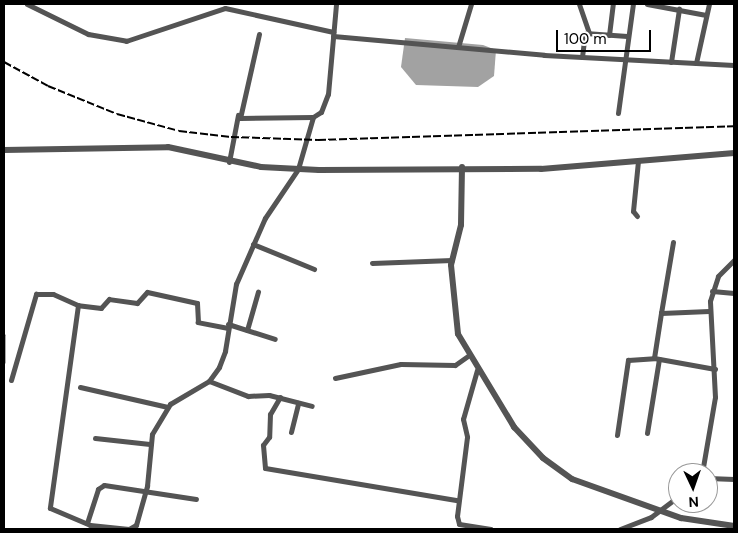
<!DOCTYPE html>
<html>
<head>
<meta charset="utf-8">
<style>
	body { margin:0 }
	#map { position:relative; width:738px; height:533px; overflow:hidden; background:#fff; font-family:"DM Sans",sans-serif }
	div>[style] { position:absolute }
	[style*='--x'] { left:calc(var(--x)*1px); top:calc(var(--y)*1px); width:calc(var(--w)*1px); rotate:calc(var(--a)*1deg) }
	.water>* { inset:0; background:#a2a2a2 }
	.service>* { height:2.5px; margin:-1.25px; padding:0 1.25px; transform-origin:1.25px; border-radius:1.25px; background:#545454 }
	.minor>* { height:5px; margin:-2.5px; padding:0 2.5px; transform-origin:2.5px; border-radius:2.5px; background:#545454 }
	.tertiary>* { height:6px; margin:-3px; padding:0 3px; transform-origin:3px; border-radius:3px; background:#545454 }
	.rail>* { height:2px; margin-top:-1px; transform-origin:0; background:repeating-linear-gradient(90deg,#000 0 8px,transparent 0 10.5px) }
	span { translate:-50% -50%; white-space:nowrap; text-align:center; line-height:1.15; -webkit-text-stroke:4px #fff; paint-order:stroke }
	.frame { position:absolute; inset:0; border:5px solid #000; pointer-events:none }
	.north { position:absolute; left:668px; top:463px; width:50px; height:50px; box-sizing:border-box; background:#fff; border:1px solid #999; border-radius:50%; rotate:177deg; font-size:14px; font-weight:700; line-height:20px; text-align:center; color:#000 }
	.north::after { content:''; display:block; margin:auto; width:18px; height:22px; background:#000; clip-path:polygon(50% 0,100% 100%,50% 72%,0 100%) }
	.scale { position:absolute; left:556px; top:30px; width:95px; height:22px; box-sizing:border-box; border:2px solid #000; border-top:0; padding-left:6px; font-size:15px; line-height:18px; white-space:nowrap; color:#000; -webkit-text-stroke:4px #fff; paint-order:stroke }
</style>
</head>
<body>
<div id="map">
	<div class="water">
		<i style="clip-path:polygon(405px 38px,483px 45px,496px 50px,494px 76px,478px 87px,416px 85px,401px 67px)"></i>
	</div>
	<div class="service">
		<i style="--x:4;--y:335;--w:27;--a:90"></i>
	</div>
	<div class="minor">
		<i style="--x:27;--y:4;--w:68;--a:26.2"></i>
		<i style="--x:88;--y:34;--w:39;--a:10"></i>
		<i style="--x:126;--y:41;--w:104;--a:-18.4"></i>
		<i style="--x:225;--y:8;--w:111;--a:12.5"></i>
		<i style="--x:579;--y:4;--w:31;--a:71"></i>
		<i style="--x:647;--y:4;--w:60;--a:10.6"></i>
		<i style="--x:259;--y:34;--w:86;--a:102.7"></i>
		<i style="--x:240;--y:118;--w:73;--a:-0.8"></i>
		<i style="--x:313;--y:117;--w:9;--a:-32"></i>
		<i style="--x:321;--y:112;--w:19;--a:-69"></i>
		<i style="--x:328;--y:94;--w:90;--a:-84.9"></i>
		<i style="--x:609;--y:35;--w:31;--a:-83"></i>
		<i style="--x:333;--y:36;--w:212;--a:5.1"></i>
		<i style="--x:544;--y:55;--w:190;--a:3"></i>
		<i style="--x:458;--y:47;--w:45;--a:-73.2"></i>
		<i style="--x:582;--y:57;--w:24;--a:-83"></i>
		<i style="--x:585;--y:33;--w:42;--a:4.1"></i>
		<i style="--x:671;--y:62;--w:54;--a:-81.4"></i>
		<i style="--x:696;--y:63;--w:60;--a:-77.6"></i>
		<i style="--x:618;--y:113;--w:110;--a:-82.2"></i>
		<i style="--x:229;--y:162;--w:48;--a:-79.2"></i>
		<i style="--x:637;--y:216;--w:6;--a:-129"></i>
		<i style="--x:633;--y:211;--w:50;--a:-84.3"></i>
		<i style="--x:253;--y:244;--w:66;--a:22.3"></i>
		<i style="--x:372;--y:263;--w:80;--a:-2.1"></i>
		<i style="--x:712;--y:291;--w:22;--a:5"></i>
		<i style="--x:661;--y:313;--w:72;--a:-80.4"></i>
		<i style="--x:228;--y:324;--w:49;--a:17.7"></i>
		<i style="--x:228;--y:328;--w:31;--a:-169"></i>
		<i style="--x:198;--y:322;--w:19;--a:-93"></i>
		<i style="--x:197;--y:303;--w:51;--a:-167.6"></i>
		<i style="--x:147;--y:292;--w:15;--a:132"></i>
		<i style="--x:137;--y:303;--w:28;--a:-172"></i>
		<i style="--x:109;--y:299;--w:12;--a:132"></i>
		<i style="--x:101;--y:308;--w:23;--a:-173"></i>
		<i style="--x:78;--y:305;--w:205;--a:97.9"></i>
		<i style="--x:50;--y:508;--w:43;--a:23"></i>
		<i style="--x:90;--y:525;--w:39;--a:6"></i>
		<i style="--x:129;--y:529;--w:8;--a:-30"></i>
		<i style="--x:136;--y:525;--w:41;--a:-74.2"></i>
		<i style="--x:147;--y:486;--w:52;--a:-84.5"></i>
		<i style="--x:152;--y:434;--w:35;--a:-59"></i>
		<i style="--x:170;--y:404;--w:45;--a:-30.5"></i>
		<i style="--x:209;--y:381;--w:17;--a:-54"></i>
		<i style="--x:219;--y:367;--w:17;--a:-69"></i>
		<i style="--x:225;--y:351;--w:68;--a:-80.7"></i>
		<i style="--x:236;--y:284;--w:72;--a:-66.3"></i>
		<i style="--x:265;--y:218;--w:59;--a:-56"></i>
		<i style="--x:298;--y:169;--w:54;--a:-73.9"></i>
		<i style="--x:247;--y:330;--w:40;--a:-74"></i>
		<i style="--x:654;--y:358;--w:46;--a:-81.2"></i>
		<i style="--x:661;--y:313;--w:48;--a:-2.4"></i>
		<i style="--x:477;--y:370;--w:51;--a:105.9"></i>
		<i style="--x:463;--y:419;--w:18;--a:77"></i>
		<i style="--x:467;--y:437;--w:80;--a:97.2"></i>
		<i style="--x:457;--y:516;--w:8;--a:76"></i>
		<i style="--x:459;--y:524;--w:32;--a:9"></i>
		<i style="--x:335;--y:378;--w:67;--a:-12"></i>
		<i style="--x:401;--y:364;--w:54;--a:1.1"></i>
		<i style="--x:455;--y:365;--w:16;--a:-35"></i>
		<i style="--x:11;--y:380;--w:90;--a:-73.8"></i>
		<i style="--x:36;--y:294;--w:17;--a:0"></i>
		<i style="--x:53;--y:294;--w:27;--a:24"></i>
		<i style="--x:209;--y:381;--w:42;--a:21"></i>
		<i style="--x:248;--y:396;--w:21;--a:-3"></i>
		<i style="--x:269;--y:395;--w:44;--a:14.3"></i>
		<i style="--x:80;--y:387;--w:90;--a:12.8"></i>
		<i style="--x:280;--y:397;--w:20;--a:120"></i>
		<i style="--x:270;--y:414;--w:23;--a:92"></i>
		<i style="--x:269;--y:437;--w:10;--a:127"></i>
		<i style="--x:263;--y:445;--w:23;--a:85"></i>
		<i style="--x:265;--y:468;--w:195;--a:9.5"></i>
		<i style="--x:291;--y:432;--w:30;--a:-76"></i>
		<i style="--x:647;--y:433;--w:75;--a:-80.8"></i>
		<i style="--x:617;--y:435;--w:76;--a:-81.7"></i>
		<i style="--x:628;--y:360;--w:26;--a:-4"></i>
		<i style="--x:654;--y:358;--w:62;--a:10.2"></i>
		<i style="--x:95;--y:438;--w:55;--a:6.2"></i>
		<i style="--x:702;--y:473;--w:77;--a:-80.3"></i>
		<i style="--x:715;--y:397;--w:96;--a:-93"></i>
		<i style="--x:710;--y:301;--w:26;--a:-72"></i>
		<i style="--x:718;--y:276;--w:23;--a:-45"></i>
		<i style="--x:708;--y:478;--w:26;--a:2"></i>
		<i style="--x:87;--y:523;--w:36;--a:-72"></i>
		<i style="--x:98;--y:489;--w:7;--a:-34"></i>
		<i style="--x:104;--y:485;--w:93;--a:8.7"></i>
		<i style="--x:620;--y:529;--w:33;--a:-21"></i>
		<i style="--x:651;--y:517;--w:34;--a:-37"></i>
	</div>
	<div class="tertiary">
		<i style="--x:4;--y:150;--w:164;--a:-1"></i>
		<i style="--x:168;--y:147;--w:95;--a:12.1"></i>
		<i style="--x:261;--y:167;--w:58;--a:3"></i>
		<i style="--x:319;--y:170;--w:222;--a:-0.3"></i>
		<i style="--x:541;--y:169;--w:194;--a:-4.7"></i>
		<i style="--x:462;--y:167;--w:58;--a:91"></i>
		<i style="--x:461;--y:225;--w:41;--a:104"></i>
		<i style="--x:451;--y:265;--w:69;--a:84.2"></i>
		<i style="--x:458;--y:334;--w:109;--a:58.9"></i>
		<i style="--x:514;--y:427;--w:42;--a:46.9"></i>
		<i style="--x:543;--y:458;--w:36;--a:36"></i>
		<i style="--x:572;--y:479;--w:116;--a:19.7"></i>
		<i style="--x:681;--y:518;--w:54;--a:8.6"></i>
	</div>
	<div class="rail">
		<i style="--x:4;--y:62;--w:50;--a:28.6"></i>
		<i style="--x:48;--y:86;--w:74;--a:22.1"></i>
		<i style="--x:117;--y:114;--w:64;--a:15.3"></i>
		<i style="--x:179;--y:131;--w:52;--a:6.6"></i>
		<i style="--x:231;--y:137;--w:87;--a:2"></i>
		<i style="--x:318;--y:140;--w:416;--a:-1.9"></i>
	</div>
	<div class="frame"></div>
	<div class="north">N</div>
	<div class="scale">100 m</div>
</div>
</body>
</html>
